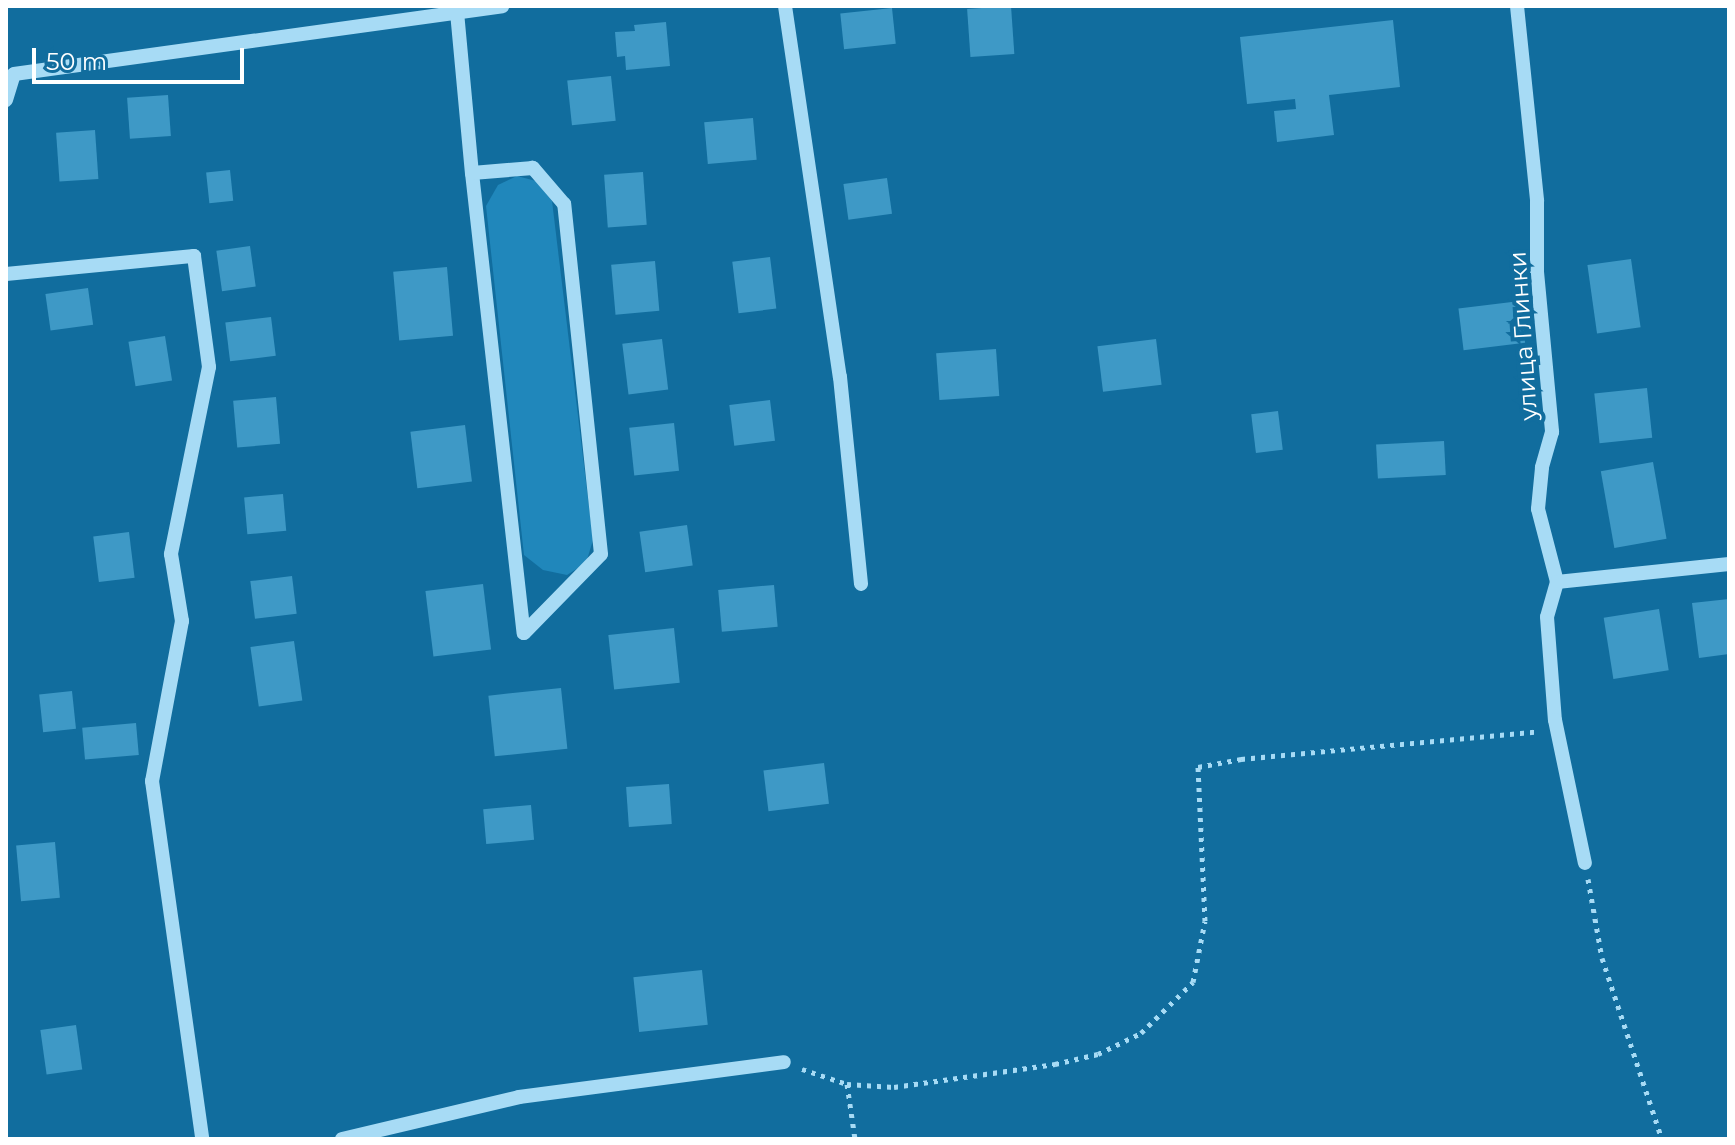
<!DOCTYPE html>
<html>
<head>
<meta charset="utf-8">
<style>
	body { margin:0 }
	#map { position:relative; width:1735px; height:1145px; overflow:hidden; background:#116d9e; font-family:Montserrat,sans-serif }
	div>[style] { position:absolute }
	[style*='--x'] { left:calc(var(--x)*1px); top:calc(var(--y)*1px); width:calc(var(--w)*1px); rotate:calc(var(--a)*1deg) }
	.green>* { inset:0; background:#2087bb }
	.building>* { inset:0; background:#3e99c6; transform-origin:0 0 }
	.path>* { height:5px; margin-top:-2.5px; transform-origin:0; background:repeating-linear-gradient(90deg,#a7dbf5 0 4px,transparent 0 10px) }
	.minor>* { height:14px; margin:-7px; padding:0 7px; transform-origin:7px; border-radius:7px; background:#a7dbf5 }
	span { translate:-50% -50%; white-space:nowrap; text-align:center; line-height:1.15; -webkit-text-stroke:8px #116d9e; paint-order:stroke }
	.street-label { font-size:24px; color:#fff }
	.frame { position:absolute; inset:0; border:8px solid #fff; pointer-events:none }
	.scale { position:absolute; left:32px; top:48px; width:212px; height:36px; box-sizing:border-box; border:4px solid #fff; border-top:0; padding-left:10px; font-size:24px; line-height:28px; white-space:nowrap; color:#fff; -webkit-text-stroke:6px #116d9e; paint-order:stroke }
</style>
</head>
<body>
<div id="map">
	<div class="green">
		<i style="clip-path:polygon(517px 176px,536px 181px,552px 201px,593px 540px,586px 563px,567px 575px,543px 570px,524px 555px,486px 206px,498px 185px)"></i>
	</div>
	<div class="building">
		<i style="left:1011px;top:6px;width:48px;height:44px;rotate:86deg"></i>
		<i style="left:892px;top:8px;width:36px;height:52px;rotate:84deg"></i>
		<i style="clip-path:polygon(1393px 20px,1400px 87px,1329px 95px,1334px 135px,1277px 142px,1274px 111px,1296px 109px,1295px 99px,1247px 104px,1240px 37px)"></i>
		<i style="clip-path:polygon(666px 22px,670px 66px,626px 70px,625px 56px,617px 57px,615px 32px,635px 31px,634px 25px)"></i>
		<i style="left:611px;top:76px;width:45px;height:44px;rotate:84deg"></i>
		<i style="left:168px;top:95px;width:41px;height:41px;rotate:86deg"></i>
		<i style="left:753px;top:118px;width:42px;height:49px;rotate:85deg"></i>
		<i style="left:95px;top:130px;width:49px;height:39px;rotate:86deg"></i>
		<i style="left:230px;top:170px;width:31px;height:24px;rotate:84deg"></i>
		<i style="left:643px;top:172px;width:53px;height:39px;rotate:86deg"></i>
		<i style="left:887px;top:178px;width:36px;height:44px;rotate:82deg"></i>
		<i style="left:250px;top:246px;width:41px;height:34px;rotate:82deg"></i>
		<i style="left:770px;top:257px;width:52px;height:38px;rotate:83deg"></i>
		<i style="left:1631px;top:259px;width:69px;height:44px;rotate:82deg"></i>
		<i style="left:655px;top:261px;width:50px;height:44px;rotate:85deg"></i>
		<i style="left:447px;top:267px;width:69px;height:54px;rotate:85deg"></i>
		<i style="left:88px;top:288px;width:37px;height:43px;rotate:82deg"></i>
		<i style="left:1520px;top:301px;width:42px;height:62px;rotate:83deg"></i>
		<i style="left:271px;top:317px;width:39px;height:46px;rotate:83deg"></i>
		<i style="left:165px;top:336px;width:45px;height:37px;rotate:81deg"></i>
		<i style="left:662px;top:339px;width:51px;height:40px;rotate:83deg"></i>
		<i style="left:1156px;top:339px;width:46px;height:59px;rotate:83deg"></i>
		<i style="left:996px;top:349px;width:47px;height:60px;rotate:86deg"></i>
		<i style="left:1647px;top:388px;width:50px;height:53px;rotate:84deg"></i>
		<i style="left:276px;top:397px;width:47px;height:43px;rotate:85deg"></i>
		<i style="left:770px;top:400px;width:41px;height:41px;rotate:83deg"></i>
		<i style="left:1278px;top:411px;width:39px;height:27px;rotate:83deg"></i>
		<i style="left:674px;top:423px;width:48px;height:45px;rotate:84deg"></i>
		<i style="left:465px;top:425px;width:57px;height:55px;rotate:83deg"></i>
		<i style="left:1444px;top:441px;width:34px;height:68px;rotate:87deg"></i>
		<i style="left:1653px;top:462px;width:78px;height:53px;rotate:80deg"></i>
		<i style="left:283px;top:494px;width:37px;height:39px;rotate:85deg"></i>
		<i style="left:687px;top:525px;width:41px;height:48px;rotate:82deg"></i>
		<i style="left:129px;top:532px;width:46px;height:36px;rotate:83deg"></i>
		<i style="left:292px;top:576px;width:38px;height:42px;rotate:83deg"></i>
		<i style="left:483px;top:584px;width:66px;height:58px;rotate:83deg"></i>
		<i style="left:774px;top:585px;width:42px;height:56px;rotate:85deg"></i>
		<i style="clip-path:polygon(1729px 599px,1729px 654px,1699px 658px,1692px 603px)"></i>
		<i style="left:1659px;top:609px;width:62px;height:56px;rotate:81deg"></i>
		<i style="left:674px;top:628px;width:55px;height:66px;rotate:84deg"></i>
		<i style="left:294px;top:641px;width:60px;height:44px;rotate:82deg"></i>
		<i style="left:561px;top:688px;width:61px;height:73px;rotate:84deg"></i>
		<i style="left:72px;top:691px;width:38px;height:33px;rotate:84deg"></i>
		<i style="left:136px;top:723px;width:32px;height:54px;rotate:85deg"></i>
		<i style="left:824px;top:763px;width:41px;height:61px;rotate:83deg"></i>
		<i style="left:669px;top:784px;width:40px;height:43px;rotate:86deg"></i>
		<i style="left:531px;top:805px;width:35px;height:48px;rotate:85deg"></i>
		<i style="left:55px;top:842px;width:56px;height:39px;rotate:85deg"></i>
		<i style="left:702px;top:970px;width:55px;height:69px;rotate:84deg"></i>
		<i style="left:76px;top:1025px;width:45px;height:36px;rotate:82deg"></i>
	</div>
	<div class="path">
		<i style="--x:1588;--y:879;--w:80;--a:80"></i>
		<i style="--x:1602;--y:958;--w:191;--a:71.7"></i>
		<i style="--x:802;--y:1069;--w:47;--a:18.4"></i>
		<i style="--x:847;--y:1084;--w:56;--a:81.7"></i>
		<i style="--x:847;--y:1084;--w:47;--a:3.7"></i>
		<i style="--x:894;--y:1087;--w:163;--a:-8.1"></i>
		<i style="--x:1055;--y:1064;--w:44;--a:-13.1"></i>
		<i style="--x:1098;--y:1054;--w:48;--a:-26"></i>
		<i style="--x:1141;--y:1033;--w:73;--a:-44.4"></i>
		<i style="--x:1193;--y:982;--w:62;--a:-78.9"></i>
		<i style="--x:1205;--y:921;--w:154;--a:-92.6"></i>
		<i style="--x:1198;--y:767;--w:44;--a:-10.5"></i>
		<i style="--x:1241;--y:759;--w:300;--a:-5.3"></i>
	</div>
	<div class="minor">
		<i style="--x:785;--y:6;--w:375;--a:81.6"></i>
		<i style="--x:840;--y:377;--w:208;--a:84.2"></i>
		<i style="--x:1517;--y:6;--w:196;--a:84.1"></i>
		<i style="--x:1537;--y:201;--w:71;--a:90"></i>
		<i style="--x:1537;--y:272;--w:161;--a:84.6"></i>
		<i style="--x:1552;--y:432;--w:37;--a:106"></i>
		<i style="--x:1542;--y:468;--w:41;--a:95.6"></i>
		<i style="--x:1538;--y:509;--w:75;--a:75.4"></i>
		<i style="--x:1557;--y:582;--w:173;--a:-6"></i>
		<i style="--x:457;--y:12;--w:162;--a:84.7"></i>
		<i style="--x:472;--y:173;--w:463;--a:83.6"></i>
		<i style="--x:524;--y:633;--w:110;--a:-45.7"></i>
		<i style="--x:601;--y:554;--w:352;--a:-96"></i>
		<i style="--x:564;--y:204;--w:48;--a:-130.7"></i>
		<i style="--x:533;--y:168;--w:61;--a:175.3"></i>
		<i style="--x:6;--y:100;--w:27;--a:-73"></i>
		<i style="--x:14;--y:74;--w:493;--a:-7.9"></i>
		<i style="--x:6;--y:274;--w:189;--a:-5.5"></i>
		<i style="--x:194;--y:256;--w:112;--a:82.3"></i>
		<i style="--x:209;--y:367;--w:191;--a:101.5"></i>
		<i style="--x:171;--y:554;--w:68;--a:80.7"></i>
		<i style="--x:182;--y:621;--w:163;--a:100.6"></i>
		<i style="--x:152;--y:781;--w:361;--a:82"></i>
		<i style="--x:1557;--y:582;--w:36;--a:106"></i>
		<i style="--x:1547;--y:617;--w:103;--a:85.6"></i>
		<i style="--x:1555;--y:720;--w:146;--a:78.2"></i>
		<i style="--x:342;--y:1139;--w:182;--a:-13.3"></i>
		<i style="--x:519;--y:1097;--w:267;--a:-7.5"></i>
	</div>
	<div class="street-label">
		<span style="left:1523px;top:336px;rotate:-94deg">улица Глинки</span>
	</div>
	<div class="frame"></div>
	<div class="scale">50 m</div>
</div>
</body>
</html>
